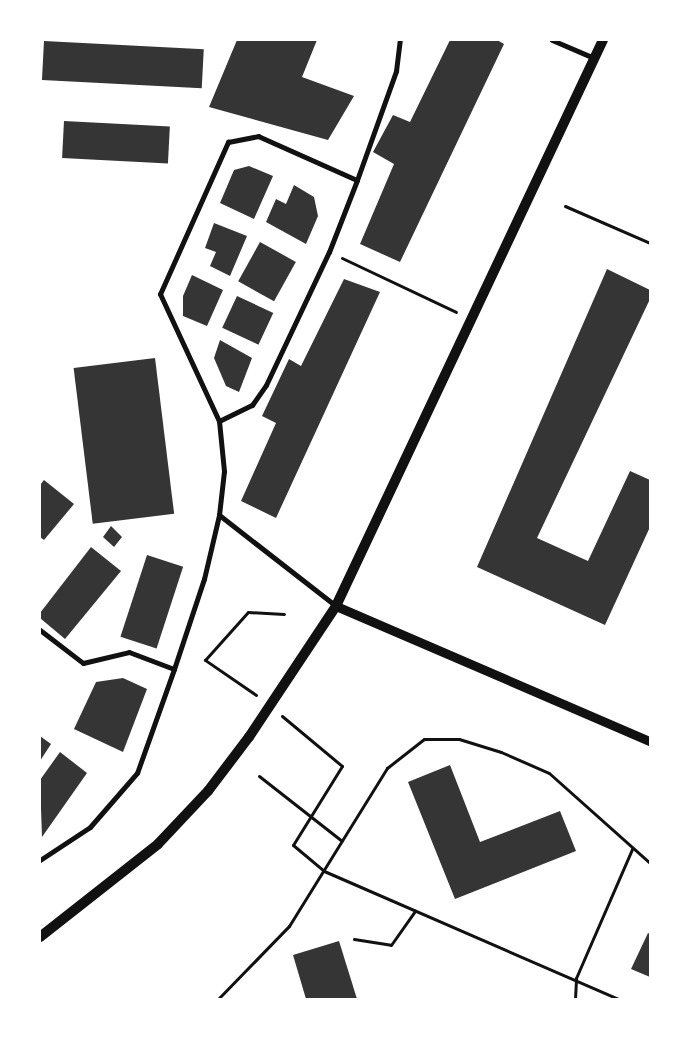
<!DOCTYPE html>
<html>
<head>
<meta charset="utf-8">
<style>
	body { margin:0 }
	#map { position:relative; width:690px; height:1039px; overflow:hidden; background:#fff; font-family:"Exo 2",sans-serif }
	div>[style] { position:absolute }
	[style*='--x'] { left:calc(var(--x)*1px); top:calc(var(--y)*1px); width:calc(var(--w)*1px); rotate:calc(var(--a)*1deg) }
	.building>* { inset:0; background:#353535; transform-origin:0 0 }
	.path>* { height:3px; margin:-1.5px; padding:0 1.5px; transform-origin:1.5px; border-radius:1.5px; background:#111 }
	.minor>* { height:5px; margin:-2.5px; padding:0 2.5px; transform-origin:2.5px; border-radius:2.5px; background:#111 }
	.tertiary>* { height:9px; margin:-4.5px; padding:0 4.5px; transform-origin:4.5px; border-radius:4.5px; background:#111 }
	.secondary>* { height:10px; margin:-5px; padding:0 5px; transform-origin:5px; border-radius:5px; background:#111 }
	span { translate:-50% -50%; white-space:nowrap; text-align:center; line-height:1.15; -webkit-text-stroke:5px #fff; paint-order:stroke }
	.frame { position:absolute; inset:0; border:41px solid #fff; pointer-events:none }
</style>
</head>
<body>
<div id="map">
	<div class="building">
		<i style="clip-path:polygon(237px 40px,317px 40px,302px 77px,354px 96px,328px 140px,209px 107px)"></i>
		<i style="clip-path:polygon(450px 40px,497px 40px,504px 44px,400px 262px,360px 244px,394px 164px,373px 152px,393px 115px,410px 122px)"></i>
		<i style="left:44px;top:41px;width:160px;height:39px;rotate:3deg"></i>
		<i style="left:64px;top:121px;width:106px;height:37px;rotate:3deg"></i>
		<i style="clip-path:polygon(249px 166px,273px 176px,254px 219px,220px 203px,234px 170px)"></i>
		<i style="clip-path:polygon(294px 185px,314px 197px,318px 216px,306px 244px,266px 222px,276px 199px,286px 204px)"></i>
		<i style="clip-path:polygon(214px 223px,247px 236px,230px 276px,210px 266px,216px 252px,205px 248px)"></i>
		<i style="left:260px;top:242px;width:41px;height:45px;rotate:29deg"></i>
		<i style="clip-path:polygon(607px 269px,650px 290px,650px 299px,537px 538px,588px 561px,630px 471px,650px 480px,650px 527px,605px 625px,477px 567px)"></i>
		<i style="clip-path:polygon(192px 275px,223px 290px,207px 326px,183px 316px,183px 296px)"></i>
		<i style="clip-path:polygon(344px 279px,380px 292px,276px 518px,241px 501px,276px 423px,262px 416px,289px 359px,301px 366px)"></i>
		<i style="left:237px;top:296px;width:40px;height:35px;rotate:25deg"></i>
		<i style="clip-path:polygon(220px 340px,252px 358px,239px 392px,226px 386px,214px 358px)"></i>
		<i style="left:155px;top:358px;width:157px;height:82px;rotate:83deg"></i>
		<i style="clip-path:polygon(44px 480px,74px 504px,44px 540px,40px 537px,40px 485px)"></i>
		<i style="clip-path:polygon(111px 526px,122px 537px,114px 547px,103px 537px)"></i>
		<i style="clip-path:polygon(91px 547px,121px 571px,65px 639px,40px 618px,40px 613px)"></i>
		<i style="left:147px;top:555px;width:38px;height:86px;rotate:18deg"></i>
		<i style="clip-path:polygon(123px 678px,147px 689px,123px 752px,74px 729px,96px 682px)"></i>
		<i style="clip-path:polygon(40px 736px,51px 744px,40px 761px)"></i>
		<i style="clip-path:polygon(60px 752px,87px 773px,42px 837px,40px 780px)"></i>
		<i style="clip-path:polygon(450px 765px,480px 842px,560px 811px,576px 851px,455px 899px,408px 782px)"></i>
		<i style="clip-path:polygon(648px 933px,650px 934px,650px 977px,631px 969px)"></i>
		<i style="clip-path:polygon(339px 941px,357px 999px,306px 999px,293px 955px)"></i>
	</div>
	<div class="path">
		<i style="--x:565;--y:206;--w:93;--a:23.5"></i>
		<i style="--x:342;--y:258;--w:126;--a:25.3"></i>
		<i style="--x:256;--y:695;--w:62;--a:-145.5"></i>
		<i style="--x:205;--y:660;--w:64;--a:-48.1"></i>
		<i style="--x:248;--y:612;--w:36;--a:3"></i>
		<i style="--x:282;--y:716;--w:78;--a:39.8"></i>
		<i style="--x:342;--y:766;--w:93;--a:121.8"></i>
		<i style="--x:293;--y:845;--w:40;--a:40"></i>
		<i style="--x:324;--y:871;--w:322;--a:23.5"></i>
		<i style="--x:259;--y:776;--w:105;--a:38.1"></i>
		<i style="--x:354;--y:939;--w:37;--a:9"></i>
		<i style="--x:391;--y:945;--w:42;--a:-54.8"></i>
		<i style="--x:218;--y:999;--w:102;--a:-45.8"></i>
		<i style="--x:289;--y:926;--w:186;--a:-58.2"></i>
		<i style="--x:387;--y:768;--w:47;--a:-38.1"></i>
		<i style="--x:424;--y:739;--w:35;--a:0"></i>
		<i style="--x:459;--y:739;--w:44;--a:17.2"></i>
		<i style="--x:501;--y:752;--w:52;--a:23.6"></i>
		<i style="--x:549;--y:773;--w:135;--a:41.7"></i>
		<i style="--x:575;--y:999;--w:21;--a:-87"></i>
		<i style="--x:576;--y:978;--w:141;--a:-66.5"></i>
	</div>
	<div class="minor">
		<i style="--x:552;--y:40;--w:46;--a:23.2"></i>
		<i style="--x:219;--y:421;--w:37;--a:-26"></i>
		<i style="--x:252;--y:405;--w:24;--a:-55"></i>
		<i style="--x:266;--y:385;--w:147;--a:-64.7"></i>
		<i style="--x:329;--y:252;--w:77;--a:-68.7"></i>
		<i style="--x:357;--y:180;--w:116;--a:-70.3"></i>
		<i style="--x:396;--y:71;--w:31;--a:-83"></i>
		<i style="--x:336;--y:606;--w:148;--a:-142.1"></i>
		<i style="--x:219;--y:515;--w:44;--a:-83.5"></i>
		<i style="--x:224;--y:471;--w:50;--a:-95.7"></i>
		<i style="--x:219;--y:421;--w:140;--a:-114.9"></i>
		<i style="--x:160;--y:294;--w:167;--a:-65.9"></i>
		<i style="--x:228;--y:142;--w:31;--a:-11"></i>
		<i style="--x:258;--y:136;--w:108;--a:24"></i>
		<i style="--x:40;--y:630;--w:54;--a:37.5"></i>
		<i style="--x:83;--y:663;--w:47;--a:-13.4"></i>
		<i style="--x:129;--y:652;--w:48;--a:20.7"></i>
		<i style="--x:174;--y:669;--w:95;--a:-71.6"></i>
		<i style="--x:204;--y:579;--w:66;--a:-76.8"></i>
		<i style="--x:40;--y:860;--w:60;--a:-33.4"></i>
		<i style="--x:90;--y:827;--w:72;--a:-49"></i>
		<i style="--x:137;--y:773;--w:110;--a:-70.4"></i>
	</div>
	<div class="tertiary">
		<i style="--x:336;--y:606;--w:342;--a:23.3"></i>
	</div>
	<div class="secondary">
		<i style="--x:40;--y:937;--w:150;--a:-38.2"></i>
		<i style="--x:158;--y:844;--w:73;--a:-46.7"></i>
		<i style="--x:208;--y:791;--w:68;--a:-52.8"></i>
		<i style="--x:249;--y:737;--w:157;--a:-56.4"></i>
		<i style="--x:336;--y:606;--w:626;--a:-64.75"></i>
	</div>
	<div class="frame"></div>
</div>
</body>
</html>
